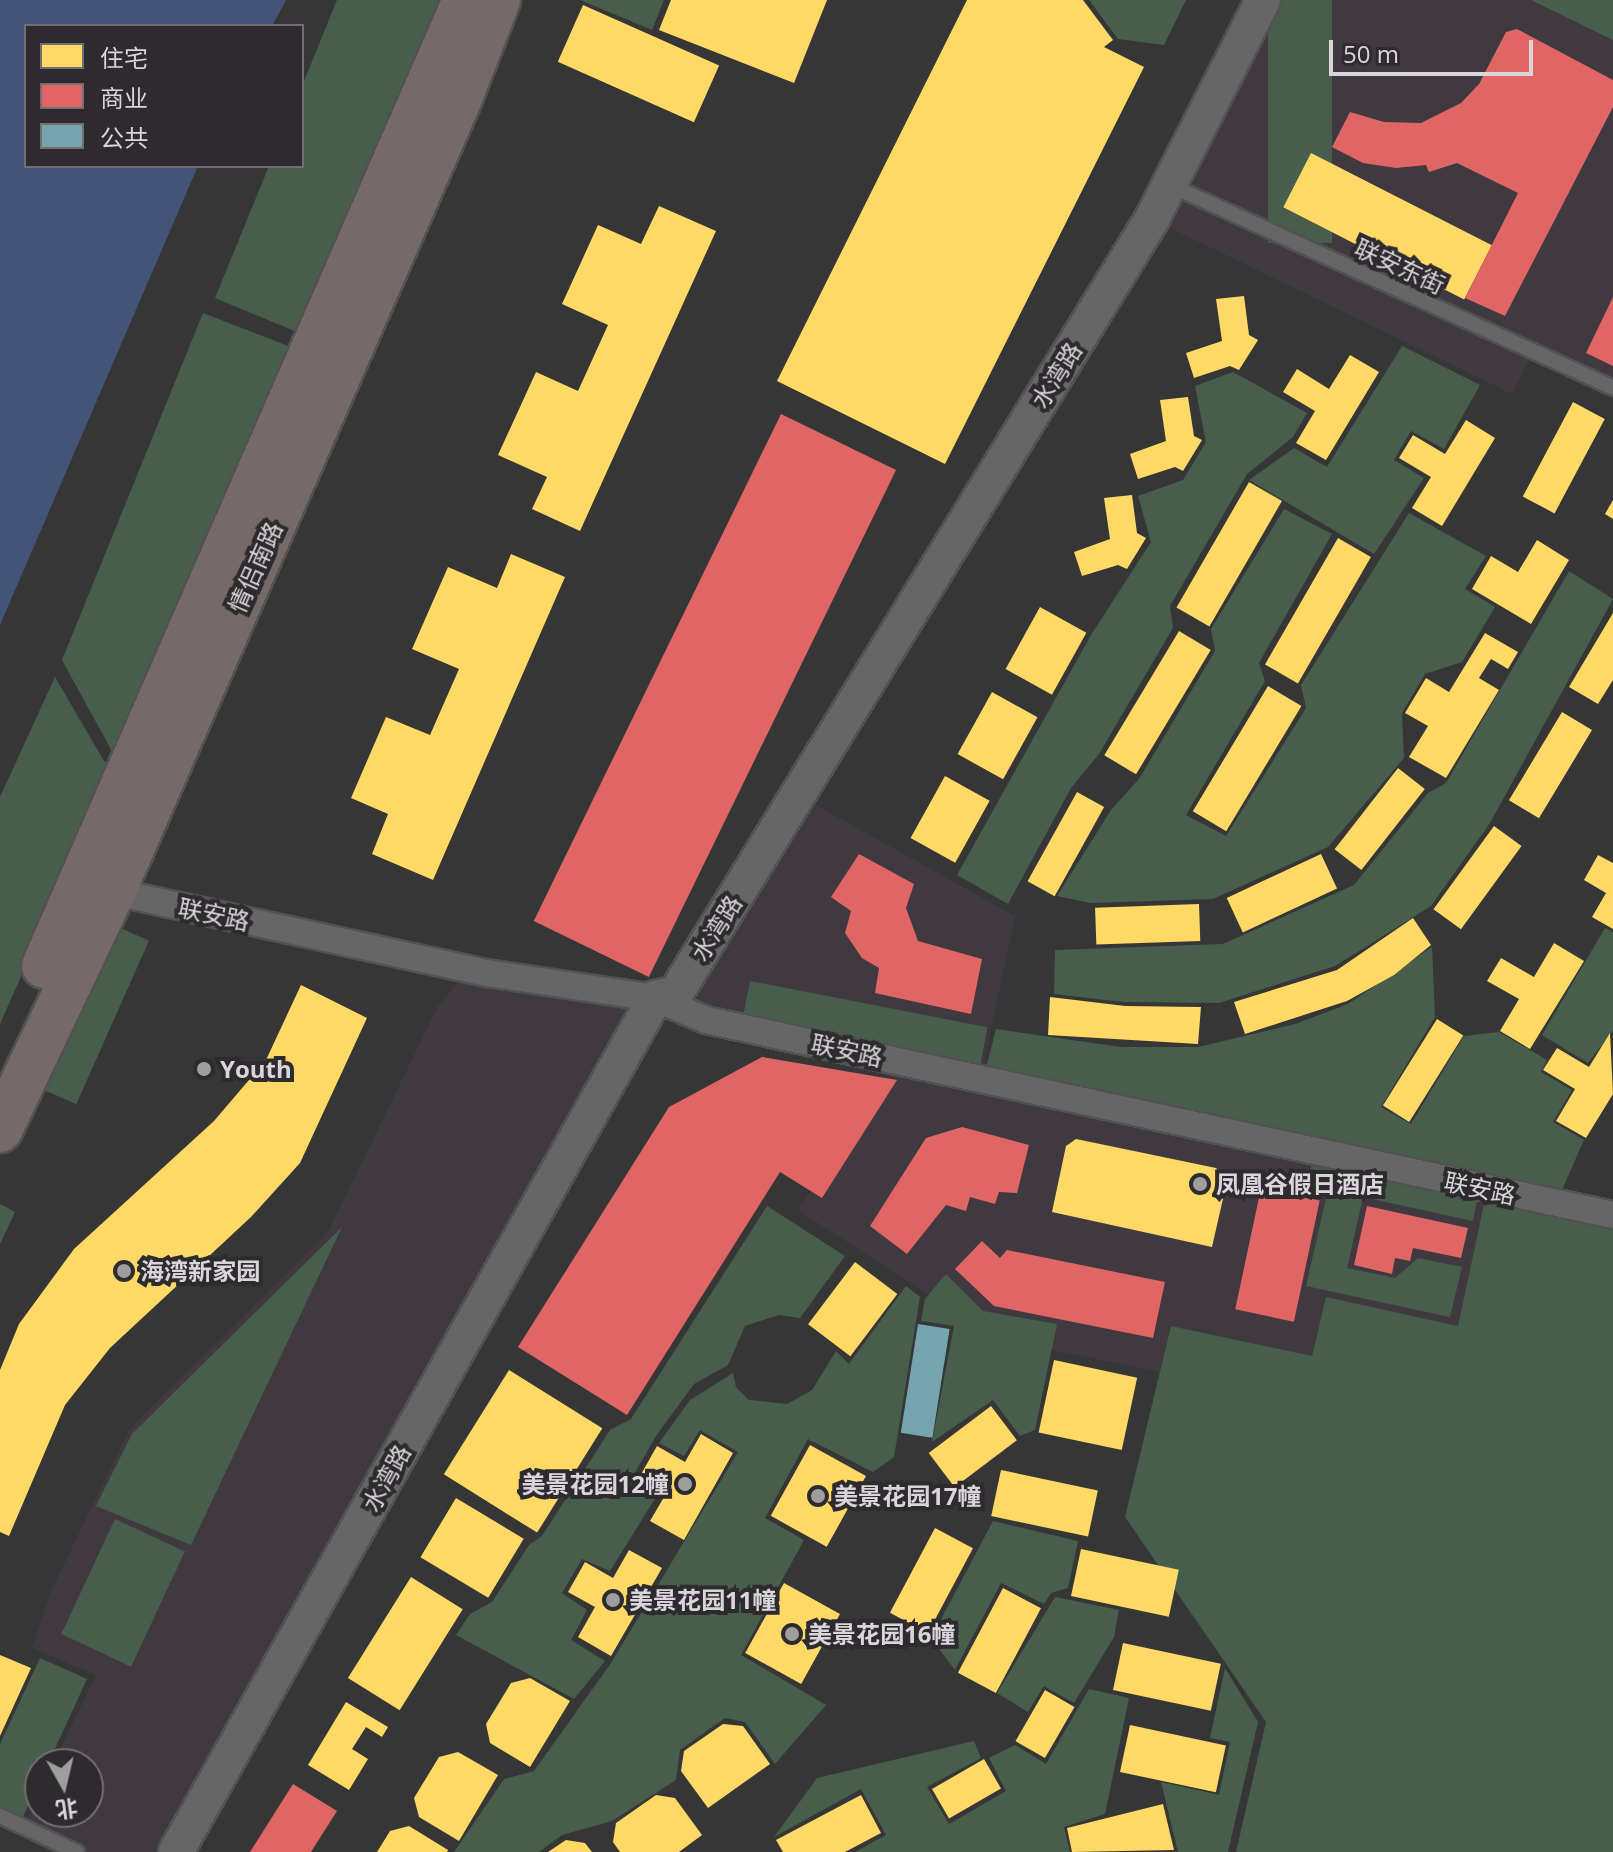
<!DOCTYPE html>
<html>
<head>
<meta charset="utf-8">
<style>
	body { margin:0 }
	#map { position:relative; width:1613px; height:1852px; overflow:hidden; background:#363636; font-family:"Open Sans","Noto Sans SC",sans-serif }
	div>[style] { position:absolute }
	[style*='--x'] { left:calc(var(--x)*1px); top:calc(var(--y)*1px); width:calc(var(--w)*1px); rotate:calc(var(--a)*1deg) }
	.built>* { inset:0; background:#403a40 }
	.green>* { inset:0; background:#485e4c; transform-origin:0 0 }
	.water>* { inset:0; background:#435478 }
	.homes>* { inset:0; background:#ffd966; transform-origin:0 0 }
	.shops>* { inset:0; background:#e06666; transform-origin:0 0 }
	.public>* { inset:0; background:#76a5af; transform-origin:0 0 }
	.roads { filter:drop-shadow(2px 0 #525252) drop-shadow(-2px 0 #525252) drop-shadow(0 2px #525252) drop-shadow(0 -2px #525252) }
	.service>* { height:14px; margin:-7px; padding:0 7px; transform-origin:7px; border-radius:7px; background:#666 }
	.minor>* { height:26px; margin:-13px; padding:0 13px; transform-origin:13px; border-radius:13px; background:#666 }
	.tertiary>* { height:34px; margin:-17px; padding:0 17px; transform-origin:17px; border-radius:17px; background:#666 }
	.trunk>* { height:44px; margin:-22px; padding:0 22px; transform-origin:22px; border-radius:22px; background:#76696a }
	.dots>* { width:22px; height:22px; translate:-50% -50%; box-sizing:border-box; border:4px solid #2d2b2d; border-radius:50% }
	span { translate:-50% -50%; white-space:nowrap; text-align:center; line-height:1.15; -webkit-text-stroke:8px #2d2b2d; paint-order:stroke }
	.street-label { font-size:24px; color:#d8d6d8 }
	.poi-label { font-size:24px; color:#d8d6d8; font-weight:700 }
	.left { translate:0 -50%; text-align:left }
	.right { translate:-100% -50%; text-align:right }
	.legend { position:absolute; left:24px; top:24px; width:280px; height:144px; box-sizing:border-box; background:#2d2b2d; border:2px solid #716f71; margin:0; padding:10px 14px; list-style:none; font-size:24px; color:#d8d6d8 }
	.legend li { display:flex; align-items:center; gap:16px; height:40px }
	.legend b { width:40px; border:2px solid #716f71 }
	.north { position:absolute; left:24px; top:1748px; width:80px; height:80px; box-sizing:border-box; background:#2d2b2d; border:2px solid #716f71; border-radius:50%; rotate:172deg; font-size:22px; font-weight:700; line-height:32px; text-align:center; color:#d8d6d8 }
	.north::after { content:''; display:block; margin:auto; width:28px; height:36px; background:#9f9e9f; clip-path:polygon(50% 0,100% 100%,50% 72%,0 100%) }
	.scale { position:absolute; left:1329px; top:40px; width:204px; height:36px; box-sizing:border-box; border:4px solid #d8d6d8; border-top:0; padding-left:10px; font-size:24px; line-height:28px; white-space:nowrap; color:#d8d6d8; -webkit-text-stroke:6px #2d2b2d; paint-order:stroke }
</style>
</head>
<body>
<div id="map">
	<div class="built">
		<i style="clip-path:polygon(1263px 0,1613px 0,1613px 397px,1529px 360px,1512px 394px,1152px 219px)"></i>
		<i style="clip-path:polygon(798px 795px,1015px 916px,981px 1078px,1487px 1190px,1458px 1326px,1326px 1297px,1312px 1356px,1171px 1326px,1160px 1372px,965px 1332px,967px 1320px,798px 1210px,898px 1061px,665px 1011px)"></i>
		<i style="clip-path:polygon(462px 977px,665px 1011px,176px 1852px,79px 1852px,23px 1827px,40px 1791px,40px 1812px,88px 1812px,88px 1764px,53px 1764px,96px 1675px,32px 1648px,52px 1589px,129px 1430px,327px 1234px,438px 1006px)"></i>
	</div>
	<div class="green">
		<i style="clip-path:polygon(337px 0,440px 0,302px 334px,215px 298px,269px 166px,302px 166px,302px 86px)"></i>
		<i style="clip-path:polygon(580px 0,664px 0,652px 30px)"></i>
		<i style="clip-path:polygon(1089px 0,1186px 0,1164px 45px,1118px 39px)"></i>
		<i style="left:1268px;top:0;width:64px;height:243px"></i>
		<i style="clip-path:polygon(1531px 0,1613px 0,1613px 40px)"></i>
		<i style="clip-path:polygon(203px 313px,296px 349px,114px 755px,62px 660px)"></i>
		<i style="clip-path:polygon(1402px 346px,1480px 385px,1444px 449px,1411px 431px,1394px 460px,1424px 478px,1374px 554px,1249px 480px,1294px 448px,1327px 467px)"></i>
		<i style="clip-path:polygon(1233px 372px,1307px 413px,1293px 437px,1247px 474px,1170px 606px,1173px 628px,1099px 754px,1071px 788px,1008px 904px,957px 875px,1091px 635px,1151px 542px,1138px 496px,1183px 480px,1206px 442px,1195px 386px)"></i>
		<i style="clip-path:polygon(1284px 509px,1332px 534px,1259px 663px,1265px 681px,1186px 815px,1226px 836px,1306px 708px,1301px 685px,1409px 513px,1486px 556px,1465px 589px,1495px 607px,1462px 662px,1425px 674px,1402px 713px,1404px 758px,1328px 847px,1213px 899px,1091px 903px,1057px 896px,1111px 810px,1139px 779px,1215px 651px,1211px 629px)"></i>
		<i style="clip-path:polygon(1569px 571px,1613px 599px,1490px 823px,1431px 906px,1335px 966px,1219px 1003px,1123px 1002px,1054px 994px,1055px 950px,1223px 944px,1354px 885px,1428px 793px,1446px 783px)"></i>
		<i style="clip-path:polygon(55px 677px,104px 761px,114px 766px,0 1024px,0 797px)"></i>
		<i style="left:107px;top:922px;width:46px;height:179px;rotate:24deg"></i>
		<i style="clip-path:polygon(1605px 928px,1613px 932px,1613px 1031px,1588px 1063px,1542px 1035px)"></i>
		<i style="clip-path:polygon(1432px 947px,1435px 1017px,1381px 1107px,1411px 1124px,1464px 1036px,1499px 1032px,1547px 1060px,1541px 1072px,1572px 1090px,1553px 1122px,1584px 1140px,1557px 1201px,984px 1076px,996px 1029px,1121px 1047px,1198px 1047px,1295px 1024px,1348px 1004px)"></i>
		<i style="left:750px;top:981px;width:242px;height:43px;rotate:11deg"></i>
		<i style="clip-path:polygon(1313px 1159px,1478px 1196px,1473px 1221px,1363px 1197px,1347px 1268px,1395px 1278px,1418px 1258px,1462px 1267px,1450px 1317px,1306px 1286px,1327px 1194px,1307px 1189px)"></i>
		<i style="clip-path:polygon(1487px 1190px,1613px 1215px,1613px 1852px,1236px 1852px,1266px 1722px,1125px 1517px,1171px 1326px,1312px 1356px,1326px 1297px,1458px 1326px)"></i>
		<i style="clip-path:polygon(0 1204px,15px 1212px,0 1244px)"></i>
		<i style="clip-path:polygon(767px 1206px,845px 1256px,800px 1318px,779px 1315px,745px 1326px,728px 1365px,694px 1384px,656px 1436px,632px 1478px,656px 1497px,610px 1571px,582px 1559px,562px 1593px,587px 1610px,571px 1640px,605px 1661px,574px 1699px,456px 1635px,470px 1614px,492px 1602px,529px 1545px,542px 1536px,610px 1430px,631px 1419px)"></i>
		<i style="clip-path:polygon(342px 1227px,191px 1545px,96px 1506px,132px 1434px)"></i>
		<i style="clip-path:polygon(946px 1274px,983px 1311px,1057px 1324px,1035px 1430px,1020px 1436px,993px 1400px,932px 1442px,954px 1326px,921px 1321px,925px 1299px)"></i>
		<i style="clip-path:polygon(906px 1286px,920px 1297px,894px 1457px,873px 1472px,808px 1439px,765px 1518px,804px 1540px,741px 1655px,826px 1705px,775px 1764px,745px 1722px,725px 1718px,680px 1750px,676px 1780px,612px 1821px,562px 1835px,539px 1852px,454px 1852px,504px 1779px,534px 1771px,611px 1663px,738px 1452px,700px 1430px,684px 1456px,659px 1443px,690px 1400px,733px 1373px,736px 1387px,749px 1400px,787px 1404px,812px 1390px,836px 1351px,849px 1364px)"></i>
		<i style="left:115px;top:1519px;width:77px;height:127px;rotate:25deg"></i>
		<i style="clip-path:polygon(993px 1521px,1078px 1541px,1068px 1588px,1051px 1593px,1044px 1604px,1001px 1583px,955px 1670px,931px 1638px)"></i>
		<i style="clip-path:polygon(1055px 1597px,1119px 1610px,1114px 1637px,1074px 1703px,1044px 1686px,1028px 1712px,997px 1693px)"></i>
		<i style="clip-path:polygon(40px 1658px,87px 1679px,48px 1764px,40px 1764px,40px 1780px,22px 1819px,0 1809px,0 1744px)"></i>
		<i style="clip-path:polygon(1225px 1668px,1258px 1722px,1228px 1852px,1178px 1852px,1161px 1782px,1219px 1795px,1230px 1742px,1210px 1738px)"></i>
		<i style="clip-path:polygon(1089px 1689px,1129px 1698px,1105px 1814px,1064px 1827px,1070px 1852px,855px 1852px,886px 1835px,861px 1789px,774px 1837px,817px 1778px,974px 1741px,981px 1758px,927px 1787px,949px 1824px,1006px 1791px,989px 1758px,1015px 1745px,1046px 1764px)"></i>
	</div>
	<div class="water">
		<i style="clip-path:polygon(0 0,286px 0,272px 26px,26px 26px,26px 166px,198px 166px,0 625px)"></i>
	</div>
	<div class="homes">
		<i style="clip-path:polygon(671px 0,827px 0,794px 83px,659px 30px)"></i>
		<i style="clip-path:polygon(967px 0,1083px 0,1113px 40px,1104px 47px,1144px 67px,945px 464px,777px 381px)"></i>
		<i style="left:583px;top:5px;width:149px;height:62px;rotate:24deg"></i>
		<i style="left:1311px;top:153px;width:203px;height:61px;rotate:27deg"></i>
		<i style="clip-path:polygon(659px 206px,716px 231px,580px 531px,532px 509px,547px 477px,498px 455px,536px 372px,578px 391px,608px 325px,562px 304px,598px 225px,641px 244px)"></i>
		<i style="clip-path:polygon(1244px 296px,1249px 335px,1258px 340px,1239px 370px,1230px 366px,1194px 378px,1186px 353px,1222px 341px,1216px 299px)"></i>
		<i style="clip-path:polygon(1350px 355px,1379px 372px,1326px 460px,1296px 443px,1315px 411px,1283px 392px,1297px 369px,1329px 389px)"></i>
		<i style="clip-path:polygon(1188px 397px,1194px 436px,1202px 440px,1183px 471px,1175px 467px,1138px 479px,1130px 454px,1166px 441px,1160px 400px)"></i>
		<i style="left:1573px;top:402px;width:36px;height:107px;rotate:28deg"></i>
		<i style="clip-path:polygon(1466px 420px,1495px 438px,1442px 526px,1412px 508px,1431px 477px,1399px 458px,1413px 435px,1445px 454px)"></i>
		<i style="left:798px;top:441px;width:79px;height:74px;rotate:26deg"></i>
		<i style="left:1249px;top:482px;width:38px;height:145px;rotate:30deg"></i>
		<i style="clip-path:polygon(1132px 495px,1137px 533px,1146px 538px,1127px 569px,1118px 565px,1082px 576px,1074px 552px,1110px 539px,1104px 498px)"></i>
		<i style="clip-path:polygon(1613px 500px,1613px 519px,1605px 514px)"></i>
		<i style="left:1338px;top:538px;width:38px;height:146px;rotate:30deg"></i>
		<i style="clip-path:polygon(1537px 540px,1569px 560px,1531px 624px,1472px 589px,1491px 556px,1518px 572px)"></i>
		<i style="left:748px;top:541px;width:80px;height:73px;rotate:26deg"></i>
		<i style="clip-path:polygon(511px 554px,565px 577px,433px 880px,372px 854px,388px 814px,351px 798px,386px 717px,430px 735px,459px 669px,412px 649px,448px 567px,497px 588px)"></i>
		<i style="left:1040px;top:607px;width:53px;height:71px;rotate:29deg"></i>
		<i style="clip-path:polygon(1613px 613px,1613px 680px,1598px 704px,1569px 687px)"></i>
		<i style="left:1179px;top:631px;width:37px;height:145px;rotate:31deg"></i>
		<i style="clip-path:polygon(1485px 633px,1518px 652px,1508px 669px,1491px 659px,1479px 678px,1499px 690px,1446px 778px,1409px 757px,1428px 726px,1405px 713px,1426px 678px,1449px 692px)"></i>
		<i style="left:1268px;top:686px;width:39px;height:146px;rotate:31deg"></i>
		<i style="left:677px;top:690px;width:80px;height:73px;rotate:26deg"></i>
		<i style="left:992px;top:692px;width:52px;height:71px;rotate:29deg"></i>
		<i style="left:1562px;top:712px;width:35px;height:103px;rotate:31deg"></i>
		<i style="left:639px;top:767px;width:79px;height:74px;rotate:26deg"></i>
		<i style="left:1398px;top:768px;width:34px;height:103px;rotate:38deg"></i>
		<i style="left:945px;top:776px;width:51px;height:71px;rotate:29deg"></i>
		<i style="left:1077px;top:792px;width:31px;height:102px;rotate:29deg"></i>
		<i style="left:1494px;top:826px;width:34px;height:103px;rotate:36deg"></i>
		<i style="left:599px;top:844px;width:80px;height:73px;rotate:27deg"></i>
		<i style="left:1321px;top:854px;width:38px;height:104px;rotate:65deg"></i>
		<i style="clip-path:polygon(1598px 855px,1613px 863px,1613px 929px,1592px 917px,1606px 893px,1584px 880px)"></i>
		<i style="left:1199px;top:904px;width:37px;height:104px;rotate:88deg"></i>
		<i style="clip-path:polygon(1413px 918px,1431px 945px,1394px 975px,1347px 1001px,1245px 1034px,1234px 1002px,1337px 970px)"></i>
		<i style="clip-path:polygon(1554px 943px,1584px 961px,1530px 1049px,1500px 1031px,1519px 999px,1487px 981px,1501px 958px,1534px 977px)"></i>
		<i style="clip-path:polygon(301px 985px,367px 1018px,300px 1163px,251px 1217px,110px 1348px,65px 1405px,9px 1536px,0 1532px,0 1370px,19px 1324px,74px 1249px,214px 1121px,266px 1060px)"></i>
		<i style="clip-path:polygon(1050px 997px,1125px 1006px,1201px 1007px,1198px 1044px,1048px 1035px)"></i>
		<i style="left:1437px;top:1019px;width:31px;height:102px;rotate:32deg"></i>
		<i style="clip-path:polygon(1610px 1033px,1613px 1094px,1586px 1138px,1556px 1121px,1575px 1089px,1543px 1070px,1557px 1048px,1589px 1067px)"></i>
		<i style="clip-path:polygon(1076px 1139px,1216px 1168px,1227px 1181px,1212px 1247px,1052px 1212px,1066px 1146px)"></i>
		<i style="left:855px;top:1262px;width:53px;height:78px;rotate:37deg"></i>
		<i style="left:1054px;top:1360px;width:85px;height:74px;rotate:12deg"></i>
		<i style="left:509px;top:1370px;width:110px;height:123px;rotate:32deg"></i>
		<i style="left:991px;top:1406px;width:43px;height:78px;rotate:53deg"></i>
		<i style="clip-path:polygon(701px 1434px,733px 1453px,684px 1540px,650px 1521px,667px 1492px,640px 1476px,657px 1446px,685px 1462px)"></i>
		<i style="left:810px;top:1445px;width:64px;height:81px;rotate:29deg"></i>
		<i style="left:1001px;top:1470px;width:99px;height:47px;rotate:12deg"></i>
		<i style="left:456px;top:1498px;width:79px;height:69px;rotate:31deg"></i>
		<i style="left:935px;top:1528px;width:43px;height:96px;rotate:28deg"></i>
		<i style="left:1081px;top:1549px;width:100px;height:48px;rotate:12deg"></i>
		<i style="clip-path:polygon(629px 1550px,662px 1568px,611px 1656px,578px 1637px,595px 1607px,568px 1592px,585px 1562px,613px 1578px)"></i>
		<i style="left:411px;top:1577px;width:61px;height:119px;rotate:32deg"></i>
		<i style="left:784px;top:1583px;width:64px;height:80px;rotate:29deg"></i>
		<i style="left:1003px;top:1588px;width:43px;height:96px;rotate:28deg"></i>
		<i style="left:1123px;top:1643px;width:100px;height:48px;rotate:12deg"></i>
		<i style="clip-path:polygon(0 1655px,31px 1668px,0 1736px)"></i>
		<i style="clip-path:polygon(530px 1678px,570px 1701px,530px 1767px,490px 1743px,486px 1724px,511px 1683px)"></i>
		<i style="left:1045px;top:1690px;width:34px;height:59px;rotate:30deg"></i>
		<i style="clip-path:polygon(346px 1702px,388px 1727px,382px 1737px,366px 1727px,352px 1749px,368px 1759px,349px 1790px,308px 1765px)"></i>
		<i style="clip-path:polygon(723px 1724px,743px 1726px,770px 1764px,708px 1808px,681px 1771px,684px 1751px)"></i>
		<i style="left:1130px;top:1725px;width:98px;height:48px;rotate:12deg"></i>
		<i style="clip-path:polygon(458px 1752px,498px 1775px,459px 1841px,419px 1817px,414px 1798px,439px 1757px)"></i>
		<i style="left:984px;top:1759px;width:34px;height:60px;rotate:60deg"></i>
		<i style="clip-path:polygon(656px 1795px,675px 1798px,702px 1835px,679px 1852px,620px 1852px,613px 1842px,616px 1823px)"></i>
		<i style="clip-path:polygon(861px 1795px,881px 1833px,845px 1852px,783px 1852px,776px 1840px)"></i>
		<i style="clip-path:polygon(1163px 1804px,1174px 1850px,1072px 1852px,1067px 1828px)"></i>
		<i style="clip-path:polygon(409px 1826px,448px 1850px,447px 1852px,377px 1852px,390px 1831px)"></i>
		<i style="clip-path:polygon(566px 1840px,585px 1843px,592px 1852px,548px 1852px)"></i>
	</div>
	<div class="shops">
		<i style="clip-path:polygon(1517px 29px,1613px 80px,1613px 107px,1505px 316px,1465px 298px,1518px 193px,1457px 163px,1429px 172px,1426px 165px,1396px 168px,1363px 163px,1332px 147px,1350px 112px,1384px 122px,1421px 123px,1461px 103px,1479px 84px,1506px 32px)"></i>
		<i style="clip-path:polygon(1613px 297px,1613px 366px,1586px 353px)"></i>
		<i style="left:781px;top:414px;width:128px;height:564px;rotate:26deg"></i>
		<i style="clip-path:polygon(859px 854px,914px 884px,906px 908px,918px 941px,982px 959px,971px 1014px,875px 993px,879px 968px,862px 958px,845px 933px,851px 911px,831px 897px)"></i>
		<i style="clip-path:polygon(762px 1057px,897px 1080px,822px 1198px,780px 1172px,627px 1415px,518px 1347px,669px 1107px)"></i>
		<i style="clip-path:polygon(962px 1127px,1029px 1145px,1017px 1193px,999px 1192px,995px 1204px,970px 1197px,966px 1211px,946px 1205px,907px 1254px,870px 1226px,926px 1138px)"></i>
		<i style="left:1261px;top:1188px;width:60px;height:124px;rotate:12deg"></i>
		<i style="clip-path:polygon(1367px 1206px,1468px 1228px,1461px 1258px,1413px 1248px,1410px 1261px,1395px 1258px,1392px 1274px,1354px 1265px)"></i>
		<i style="clip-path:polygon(982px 1241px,1000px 1258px,1007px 1250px,1165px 1282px,1153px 1338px,994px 1306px,955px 1269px)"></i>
		<i style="clip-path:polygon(293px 1784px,337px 1811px,311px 1852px,250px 1852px)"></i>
	</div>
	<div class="public">
		<i style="left:918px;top:1324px;width:32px;height:110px;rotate:9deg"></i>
	</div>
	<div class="roads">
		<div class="service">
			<i style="--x:1170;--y:185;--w:487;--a:24.6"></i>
			<i style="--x:0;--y:1816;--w:85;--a:25.1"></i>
		</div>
		<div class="minor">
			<i style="--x:101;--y:889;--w:395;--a:12.3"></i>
			<i style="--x:487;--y:973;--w:170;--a:8.5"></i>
			<i style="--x:655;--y:998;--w:56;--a:23.3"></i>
			<i style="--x:706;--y:1020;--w:928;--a:12.13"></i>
		</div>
		<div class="tertiary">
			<i style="--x:176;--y:1852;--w:979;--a:-60.71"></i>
			<i style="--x:655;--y:998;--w:22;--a:-13"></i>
			<i style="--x:676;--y:993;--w:909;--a:-58.41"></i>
			<i style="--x:1152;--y:219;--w:246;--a:-63.1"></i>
		</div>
		<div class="trunk">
			<i style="--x:44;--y:966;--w:1054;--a:-66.45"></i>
			<i style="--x:0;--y:1130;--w:263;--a:-64.6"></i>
			<i style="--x:113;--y:892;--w:867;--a:-66.39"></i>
			<i style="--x:460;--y:98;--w:105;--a:-68.8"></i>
		</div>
	</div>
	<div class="dots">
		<i style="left:204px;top:1069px;background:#9f9e9f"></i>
		<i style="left:1200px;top:1184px;background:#9f9e9f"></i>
		<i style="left:124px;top:1271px;background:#9f9e9f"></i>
		<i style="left:685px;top:1484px;background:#9f9e9f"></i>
		<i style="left:818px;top:1496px;background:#9f9e9f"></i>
		<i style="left:613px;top:1600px;background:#9f9e9f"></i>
		<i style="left:792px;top:1634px;background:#9f9e9f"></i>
	</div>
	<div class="street-label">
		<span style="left:1400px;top:266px;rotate:25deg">联安东街</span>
		<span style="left:1056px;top:375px;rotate:-58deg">水湾路</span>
		<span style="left:255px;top:567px;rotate:-66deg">情侣南路</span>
		<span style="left:214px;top:914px;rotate:12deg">联安路</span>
		<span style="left:716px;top:928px;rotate:-58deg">水湾路</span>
		<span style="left:847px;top:1050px;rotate:12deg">联安路</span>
		<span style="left:1480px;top:1188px;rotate:12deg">联安路</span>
		<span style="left:386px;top:1478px;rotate:-61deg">水湾路</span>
	</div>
	<div class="poi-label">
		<span class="left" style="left:220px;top:1069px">Youth</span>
		<span class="left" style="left:1216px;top:1184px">凤凰谷假日酒店</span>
		<span class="left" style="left:140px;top:1271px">海湾新家园</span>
		<span class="right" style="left:669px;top:1484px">美景花园12幢</span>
		<span class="left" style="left:834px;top:1496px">美景花园17幢</span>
		<span class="left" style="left:629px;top:1600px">美景花园11幢</span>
		<span class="left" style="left:808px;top:1634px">美景花园16幢</span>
	</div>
	<ul class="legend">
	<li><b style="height:22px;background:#ffd966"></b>住宅</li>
	<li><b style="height:22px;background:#e06666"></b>商业</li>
	<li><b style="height:22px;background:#76a5af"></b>公共</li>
	</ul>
	<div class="north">北</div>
	<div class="scale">50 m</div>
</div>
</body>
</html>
